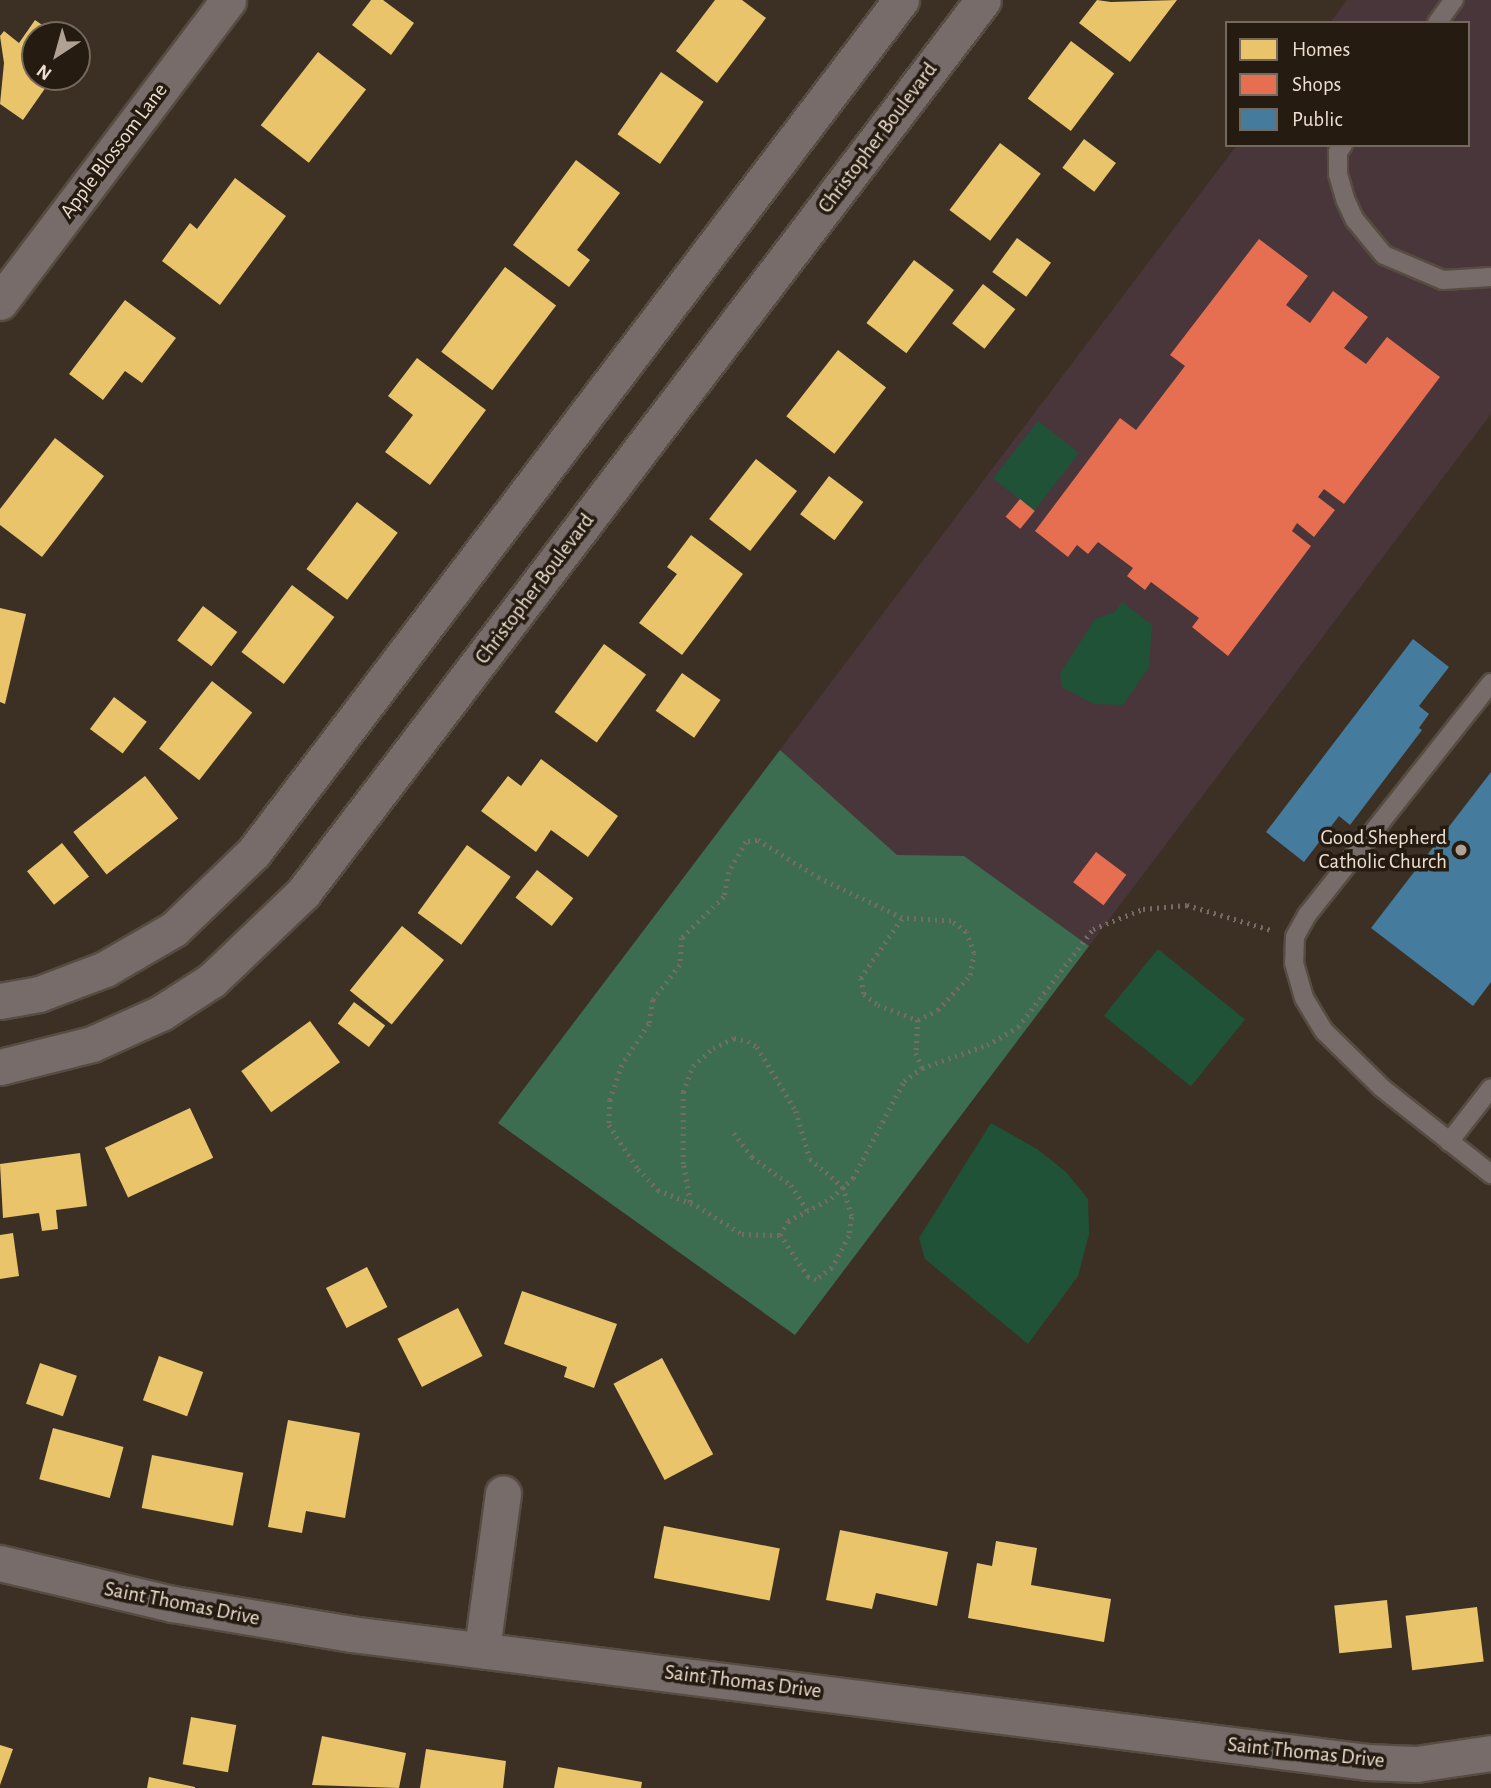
<!DOCTYPE html>
<html>
<head>
<meta charset="utf-8">
<style>
	body { margin:0 }
	#map { position:relative; width:1491px; height:1788px; overflow:hidden; background:#3c3024; font-family:"Alegreya Sans",sans-serif }
	div>[style] { position:absolute }
	[style*='--x'] { left:calc(var(--x)*1px); top:calc(var(--y)*1px); width:calc(var(--w)*1px); rotate:calc(var(--a)*1deg) }
	.commercial>* { inset:0; background:#49363a }
	.green>* { inset:0; background:#205238; transform-origin:0 0 }
	.forest>* { inset:0; background:#3c6d51 }
	.homes>* { inset:0; background:#e9c46a; transform-origin:0 0 }
	.shops>* { inset:0; background:#e76f51; transform-origin:0 0 }
	.public>* { inset:0; background:#457b9d }
	.path>* { height:4.5px; margin-top:-2.25px; transform-origin:0; background:repeating-linear-gradient(90deg,#766c67 0 2px,transparent 0 7px) }
	.roads { filter:drop-shadow(2px 0 #574c41) drop-shadow(-2px 0 #574c41) drop-shadow(0 2px #574c41) drop-shadow(0 -2px #574c41) }
	.lane>* { height:18px; margin:-9px; padding:0 9px; transform-origin:9px; border-radius:9px; background:#776c6a }
	.street>* { height:35px; margin:-17.5px; padding:0 17.5px; transform-origin:17.5px; border-radius:17.5px; background:#776c6a }
	.dots>* { width:19px; height:19px; translate:-50% -50%; box-sizing:border-box; border:4px solid #251b11; border-radius:50% }
	span { translate:-50% -50%; white-space:nowrap; text-align:center; line-height:1.15; -webkit-text-stroke:7px #251b11; paint-order:stroke }
	.street-label { font-size:21px; color:#edded0 }
	.poi-label { font-size:21px; color:#edded0 }
	.right { translate:-100% -50%; text-align:right }
	.legend { position:absolute; left:1225px; top:21px; width:245px; height:126px; box-sizing:border-box; background:#251b11; border:2px solid #75695d; margin:0; padding:9px 12px; list-style:none; font-size:21px; color:#edded0 }
	.legend li { display:flex; align-items:center; gap:14px; height:35px }
	.legend b { width:35px; border:2px solid #75695d }
	.north { position:absolute; left:21px; top:21px; width:70px; height:70px; box-sizing:border-box; background:#251b11; border:2px solid #75695d; border-radius:50%; rotate:216deg; font-size:19px; font-weight:700; line-height:28px; text-align:center; color:#edded0 }
	.north::after { content:''; display:block; margin:auto; width:24px; height:32px; background:#afa194; clip-path:polygon(50% 0,100% 100%,50% 72%,0 100%) }
</style>
</head>
<body>
<div id="map">
	<div class="commercial">
		<i style="clip-path:polygon(1347px 0,1491px 0,1491px 414px,795px 1335px,498px 1123px,1237px 145px,1468px 145px,1468px 23px,1330px 23px)"></i>
	</div>
	<div class="green">
		<i style="left:1038px;top:421px;width:52px;height:73px;rotate:38deg"></i>
		<i style="clip-path:polygon(1122px 602px,1152px 625px,1149px 667px,1123px 705px,1094px 704px,1062px 687px,1060px 674px,1095px 619px,1115px 612px)"></i>
		<i style="left:1158px;top:949px;width:112px;height:86px;rotate:39deg"></i>
		<i style="clip-path:polygon(991px 1123px,1037px 1149px,1066px 1172px,1088px 1199px,1089px 1234px,1078px 1276px,1028px 1344px,925px 1259px,919px 1238px)"></i>
	</div>
	<div class="forest">
		<i style="clip-path:polygon(780px 750px,897px 855px,964px 856px,1089px 946px,795px 1335px,498px 1123px)"></i>
	</div>
	<div class="homes">
		<i style="clip-path:polygon(371px 0,383px 0,414px 23px,391px 55px,352px 25px)"></i>
		<i style="clip-path:polygon(715px 0,742px 0,766px 18px,717px 83px,676px 51px)"></i>
		<i style="clip-path:polygon(1097px 0,1111px 2px,1177px 0,1130px 62px,1079px 23px)"></i>
		<i style="clip-path:polygon(35px 20px,57px 35px,35px 35px,35px 77px,53px 77px,23px 120px,0 104px,4px 63px,0 36px,4px 31px,19px 43px)"></i>
		<i style="left:1071px;top:41px;width:54px;height:72px;rotate:37deg"></i>
		<i style="left:318px;top:52px;width:61px;height:93px;rotate:38deg"></i>
		<i style="left:661px;top:72px;width:52px;height:76px;rotate:35deg"></i>
		<i style="left:1084px;top:139px;width:40px;height:36px;rotate:37deg"></i>
		<i style="left:1000px;top:143px;width:51px;height:84px;rotate:37deg"></i>
		<i style="clip-path:polygon(576px 160px,620px 193px,577px 250px,590px 260px,569px 287px,513px 245px)"></i>
		<i style="clip-path:polygon(235px 178px,286px 216px,220px 305px,162px 261px,190px 223px,197px 229px)"></i>
		<i style="left:1017px;top:238px;width:42px;height:42px;rotate:36deg"></i>
		<i style="left:914px;top:260px;width:50px;height:79px;rotate:37deg"></i>
		<i style="left:505px;top:267px;width:64px;height:106px;rotate:37deg"></i>
		<i style="left:983px;top:284px;width:41px;height:50px;rotate:38deg"></i>
		<i style="clip-path:polygon(125px 300px,176px 338px,142px 383px,125px 371px,103px 400px,69px 374px)"></i>
		<i style="left:838px;top:350px;width:61px;height:84px;rotate:38deg"></i>
		<i style="clip-path:polygon(417px 358px,486px 410px,430px 485px,385px 452px,413px 415px,388px 396px)"></i>
		<i style="clip-path:polygon(55px 438px,104px 476px,42px 557px,0 525px,0 509px)"></i>
		<i style="left:756px;top:459px;width:52px;height:76px;rotate:38deg"></i>
		<i style="left:829px;top:476px;width:43px;height:48px;rotate:37deg"></i>
		<i style="left:357px;top:502px;width:51px;height:84px;rotate:37deg"></i>
		<i style="clip-path:polygon(691px 535px,743px 574px,682px 655px,639px 623px,677px 574px,667px 567px)"></i>
		<i style="left:292px;top:585px;width:53px;height:84px;rotate:37deg"></i>
		<i style="left:203px;top:606px;width:43px;height:43px;rotate:37deg"></i>
		<i style="clip-path:polygon(0 608px,26px 614px,5px 704px,0 702px)"></i>
		<i style="left:604px;top:644px;width:52px;height:84px;rotate:36deg"></i>
		<i style="left:682px;top:673px;width:47px;height:46px;rotate:35deg"></i>
		<i style="left:212px;top:681px;width:51px;height:86px;rotate:38deg"></i>
		<i style="left:114px;top:697px;width:41px;height:40px;rotate:37deg"></i>
		<i style="clip-path:polygon(541px 759px,618px 816px,588px 857px,551px 830px,536px 852px,481px 811px,508px 776px,521px 786px)"></i>
		<i style="left:145px;top:776px;width:54px;height:91px;rotate:52deg"></i>
		<i style="left:62px;top:843px;width:43px;height:45px;rotate:51deg"></i>
		<i style="left:467px;top:845px;width:54px;height:84px;rotate:36deg"></i>
		<i style="left:537px;top:870px;width:46px;height:35px;rotate:38deg"></i>
		<i style="left:402px;top:926px;width:54px;height:83px;rotate:39deg"></i>
		<i style="left:354px;top:1002px;width:39px;height:27px;rotate:37deg"></i>
		<i style="left:310px;top:1021px;width:51px;height:85px;rotate:54deg"></i>
		<i style="left:190px;top:1108px;width:55px;height:94px;rotate:65deg"></i>
		<i style="clip-path:polygon(80px 1153px,87px 1206px,56px 1210px,58px 1229px,42px 1231px,39px 1213px,3px 1218px,0 1164px)"></i>
		<i style="clip-path:polygon(13px 1233px,19px 1276px,0 1279px,0 1235px)"></i>
		<i style="left:367px;top:1267px;width:45px;height:46px;rotate:63deg"></i>
		<i style="clip-path:polygon(522px 1291px,617px 1324px,594px 1388px,564px 1377px,567px 1367px,504px 1344px)"></i>
		<i style="left:458px;top:1308px;width:54px;height:68px;rotate:63deg"></i>
		<i style="left:159px;top:1356px;width:47px;height:47px;rotate:20deg"></i>
		<i style="left:662px;top:1358px;width:109px;height:55px;rotate:62deg"></i>
		<i style="left:40px;top:1363px;width:39px;height:43px;rotate:19deg"></i>
		<i style="clip-path:polygon(288px 1420px,360px 1433px,345px 1518px,306px 1511px,302px 1533px,268px 1527px)"></i>
		<i style="left:53px;top:1428px;width:73px;height:53px;rotate:15deg"></i>
		<i style="left:152px;top:1455px;width:93px;height:54px;rotate:11deg"></i>
		<i style="left:664px;top:1526px;width:118px;height:53px;rotate:11deg"></i>
		<i style="clip-path:polygon(840px 1530px,948px 1552px,937px 1606px,876px 1593px,872px 1609px,826px 1600px)"></i>
		<i style="clip-path:polygon(996px 1541px,1037px 1548px,1031px 1585px,1111px 1599px,1104px 1642px,968px 1618px,977px 1563px,992px 1566px)"></i>
		<i style="left:1387px;top:1600px;width:48px;height:53px;rotate:84deg"></i>
		<i style="left:1477px;top:1607px;width:55px;height:72px;rotate:83deg"></i>
		<i style="left:191px;top:1717px;width:46px;height:48px;rotate:10deg"></i>
		<i style="clip-path:polygon(322px 1736px,406px 1753px,399px 1788px,312px 1785px)"></i>
		<i style="clip-path:polygon(0 1745px,13px 1749px,0 1785px)"></i>
		<i style="clip-path:polygon(426px 1749px,506px 1761px,503px 1788px,420px 1788px)"></i>
		<i style="clip-path:polygon(558px 1767px,642px 1782px,641px 1788px,554px 1788px)"></i>
		<i style="clip-path:polygon(149px 1777px,195px 1787px,195px 1788px,147px 1788px)"></i>
	</div>
	<div class="shops">
		<i style="clip-path:polygon(1259px 239px,1308px 276px,1286px 305px,1310px 323px,1333px 291px,1368px 317px,1344px 348px,1366px 364px,1387px 337px,1440px 377px,1344px 504px,1324px 489px,1318px 497px,1335px 510px,1314px 537px,1297px 523px,1292px 531px,1311px 546px,1228px 656px,1192px 627px,1199px 618px,1151px 582px,1145px 590px,1127px 576px,1133px 568px,1098px 542px,1088px 554px,1077px 545px,1068px 557px,1035px 531px,1120px 418px,1136px 430px,1185px 366px,1170px 355px)"></i>
		<i style="left:1020px;top:499px;width:19px;height:23px;rotate:39deg"></i>
		<i style="left:1096px;top:852px;width:38px;height:38px;rotate:37deg"></i>
	</div>
	<div class="public">
		<i style="clip-path:polygon(1413px 639px,1449px 667px,1419px 706px,1429px 714px,1419px 728px,1422px 730px,1350px 825px,1339px 816px,1304px 862px,1266px 832px)"></i>
		<i style="clip-path:polygon(1491px 772px,1491px 982px,1473px 1006px,1371px 928px)"></i>
	</div>
	<div class="path">
		<i style="--x:902;--y:919;--w:72;--a:124.8"></i>
		<i style="--x:861;--y:978;--w:16;--a:79"></i>
		<i style="--x:864;--y:994;--w:18;--a:38"></i>
		<i style="--x:878;--y:1005;--w:43;--a:20.6"></i>
		<i style="--x:918;--y:1020;--w:33;--a:93"></i>
		<i style="--x:916;--y:1053;--w:16;--a:68"></i>
		<i style="--x:918;--y:1020;--w:22;--a:-27"></i>
		<i style="--x:938;--y:1010;--w:47;--a:-47.6"></i>
		<i style="--x:970;--y:975;--w:22;--a:-80"></i>
		<i style="--x:974;--y:953;--w:22;--a:-111"></i>
		<i style="--x:966;--y:932;--w:19;--a:-144"></i>
		<i style="--x:951;--y:921;--w:49;--a:-176.5"></i>
		<i style="--x:902;--y:918;--w:92;--a:-154.3"></i>
		<i style="--x:819;--y:878;--w:73;--a:-148.5"></i>
		<i style="--x:757;--y:840;--w:11;--a:170"></i>
		<i style="--x:746;--y:842;--w:34;--a:120"></i>
		<i style="--x:729;--y:872;--w:25;--a:101"></i>
		<i style="--x:724;--y:897;--w:59;--a:135.7"></i>
		<i style="--x:682;--y:938;--w:27;--a:94"></i>
		<i style="--x:680;--y:965;--w:44;--a:127.6"></i>
		<i style="--x:653;--y:1000;--w:24;--a:99"></i>
		<i style="--x:649;--y:1024;--w:49;--a:123.4"></i>
		<i style="--x:622;--y:1065;--w:37;--a:109"></i>
		<i style="--x:610;--y:1100;--w:25;--a:92"></i>
		<i style="--x:609;--y:1125;--w:53;--a:56.6"></i>
		<i style="--x:638;--y:1169;--w:29;--a:46"></i>
		<i style="--x:658;--y:1190;--w:42;--a:22.3"></i>
		<i style="--x:697;--y:1206;--w:53;--a:31.9"></i>
		<i style="--x:742;--y:1234;--w:38;--a:2"></i>
		<i style="--x:780;--y:1235;--w:16;--a:-60"></i>
		<i style="--x:788;--y:1221;--w:49;--a:-28.1"></i>
		<i style="--x:831;--y:1198;--w:30;--a:-42"></i>
		<i style="--x:853;--y:1178;--w:110;--a:-62.3"></i>
		<i style="--x:904;--y:1081;--w:22;--a:-36"></i>
		<i style="--x:922;--y:1068;--w:69;--a:-19.5"></i>
		<i style="--x:987;--y:1045;--w:36;--a:-30"></i>
		<i style="--x:1018;--y:1027;--w:123;--a:-52.6"></i>
		<i style="--x:1093;--y:929;--w:54;--a:-21.8"></i>
		<i style="--x:1143;--y:909;--w:44;--a:-5.2"></i>
		<i style="--x:1187;--y:905;--w:88;--a:16.6"></i>
		<i style="--x:734;--y:1133;--w:30;--a:53"></i>
		<i style="--x:752;--y:1157;--w:48;--a:35.7"></i>
		<i style="--x:791;--y:1185;--w:31;--a:57"></i>
		<i style="--x:690;--y:1202;--w:39;--a:-100"></i>
		<i style="--x:683;--y:1164;--w:72;--a:-90"></i>
		<i style="--x:683;--y:1092;--w:28;--a:-69"></i>
		<i style="--x:693;--y:1066;--w:27;--a:-42"></i>
		<i style="--x:713;--y:1048;--w:23;--a:-25"></i>
		<i style="--x:734;--y:1038;--w:14;--a:12"></i>
		<i style="--x:748;--y:1041;--w:11;--a:34"></i>
		<i style="--x:757;--y:1047;--w:75;--a:58.6"></i>
		<i style="--x:796;--y:1111;--w:50;--a:73.7"></i>
		<i style="--x:810;--y:1159;--w:43;--a:40.3"></i>
		<i style="--x:843;--y:1187;--w:31;--a:73"></i>
		<i style="--x:852;--y:1217;--w:19;--a:99"></i>
		<i style="--x:849;--y:1236;--w:36;--a:118"></i>
		<i style="--x:832;--y:1268;--w:20;--a:143"></i>
		<i style="--x:816;--y:1280;--w:9;--a:-159"></i>
		<i style="--x:808;--y:1277;--w:50;--a:-123.7"></i>
	</div>
	<div class="roads">
		<div class="lane">
			<i style="--x:1437;--y:23;--w:29;--a:-54"></i>
			<i style="--x:1343;--y:145;--w:9;--a:126"></i>
			<i style="--x:1338;--y:152;--w:22;--a:90"></i>
			<i style="--x:1338;--y:174;--w:26;--a:74"></i>
			<i style="--x:1345;--y:199;--w:23;--a:65"></i>
			<i style="--x:1355;--y:220;--w:45;--a:50.4"></i>
			<i style="--x:1384;--y:255;--w:64;--a:23"></i>
			<i style="--x:1443;--y:280;--w:48;--a:-3.6"></i>
			<i style="--x:1491;--y:683;--w:296;--a:128.4"></i>
			<i style="--x:1307;--y:915;--w:25;--a:119"></i>
			<i style="--x:1295;--y:937;--w:26;--a:92"></i>
			<i style="--x:1294;--y:963;--w:36;--a:74"></i>
			<i style="--x:1304;--y:998;--w:39;--a:59"></i>
			<i style="--x:1324;--y:1031;--w:81;--a:44.5"></i>
			<i style="--x:1382;--y:1088;--w:139;--a:38.3"></i>
			<i style="--x:1449;--y:1142;--w:68;--a:-52.1"></i>
		</div>
		<div class="street">
			<i style="--x:0;--y:302;--w:378;--a:-52.9"></i>
			<i style="--x:0;--y:1001;--w:40;--a:-10"></i>
			<i style="--x:39;--y:994;--w:71;--a:-20.7"></i>
			<i style="--x:105;--y:969;--w:80;--a:-30.1"></i>
			<i style="--x:174;--y:929;--w:111;--a:-43.9"></i>
			<i style="--x:254;--y:852;--w:1070;--a:-52.79"></i>
			<i style="--x:0;--y:1067;--w:95;--a:-14"></i>
			<i style="--x:92;--y:1044;--w:76;--a:-24.2"></i>
			<i style="--x:161;--y:1013;--w:61;--a:-32.9"></i>
			<i style="--x:212;--y:980;--w:126;--a:-43.7"></i>
			<i style="--x:303;--y:893;--w:1122;--a:-52.71"></i>
			<i style="--x:0;--y:1563;--w:177;--a:13.4"></i>
			<i style="--x:172;--y:1604;--w:181;--a:9.5"></i>
			<i style="--x:351;--y:1634;--w:1024;--a:7.18"></i>
			<i style="--x:1367;--y:1762;--w:49;--a:2.3"></i>
			<i style="--x:1416;--y:1764;--w:76;--a:-8.3"></i>
			<i style="--x:482;--y:1649;--w:157;--a:-82.3"></i>
		</div>
	</div>
	<div class="dots">
		<i style="left:1461px;top:850px;background:#afa194"></i>
	</div>
	<div class="street-label">
		<span style="left:878px;top:138px;rotate:-53deg">Christopher Boulevard</span>
		<span style="left:114px;top:151px;rotate:-53deg">Apple Blossom Lane</span>
		<span style="left:535px;top:589px;rotate:-53deg">Christopher Boulevard</span>
		<span style="left:182px;top:1604px;rotate:11deg">Saint Thomas Drive</span>
		<span style="left:743px;top:1682px;rotate:7deg">Saint Thomas Drive</span>
		<span style="left:1306px;top:1753px;rotate:6deg">Saint Thomas Drive</span>
	</div>
	<div class="poi-label">
		<span class="right" style="left:1447px;top:850px">Good Shepherd<br>Catholic Church</span>
	</div>
	<ul class="legend">
	<li><b style="height:19px;background:#e9c46a"></b>Homes</li>
	<li><b style="height:19px;background:#e76f51"></b>Shops</li>
	<li><b style="height:19px;background:#457b9d"></b>Public</li>
	</ul>
	<div class="north">N</div>
</div>
</body>
</html>
